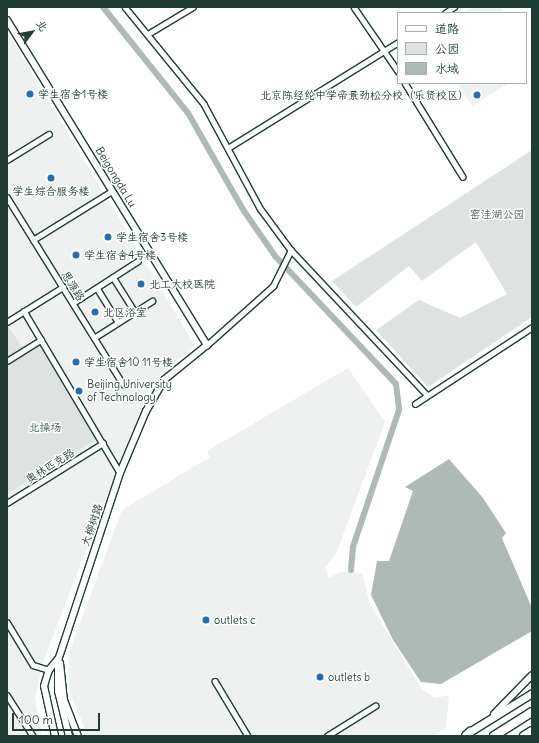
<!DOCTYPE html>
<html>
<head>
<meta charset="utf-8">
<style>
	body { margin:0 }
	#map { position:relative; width:539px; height:743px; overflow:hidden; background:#fff; font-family:Delius,"LXGW WenKai TC",sans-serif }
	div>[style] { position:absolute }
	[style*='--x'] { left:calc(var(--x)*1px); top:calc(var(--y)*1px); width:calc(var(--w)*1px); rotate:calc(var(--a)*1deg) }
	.built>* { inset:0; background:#eef1f0 }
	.green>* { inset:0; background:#dee3e2 }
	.water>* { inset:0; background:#afbab7 }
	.canal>* { height:6px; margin:-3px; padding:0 3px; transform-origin:3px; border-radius:3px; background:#afbab7 }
	.roads { filter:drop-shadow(1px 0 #1f3d34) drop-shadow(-1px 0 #1f3d34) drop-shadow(0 1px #1f3d34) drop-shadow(0 -1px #1f3d34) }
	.minor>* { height:4.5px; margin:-2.25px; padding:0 2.25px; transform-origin:2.25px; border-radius:2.25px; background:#fff }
	.tertiary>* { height:6px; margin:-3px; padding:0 3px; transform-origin:3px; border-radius:3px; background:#fff }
	.secondary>* { height:7px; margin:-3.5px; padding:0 3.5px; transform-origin:3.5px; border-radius:3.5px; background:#fff }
	.trunk>* { height:8px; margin:-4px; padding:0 4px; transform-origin:4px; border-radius:4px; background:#fff }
	.dots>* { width:11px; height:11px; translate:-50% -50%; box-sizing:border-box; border:2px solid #fff; border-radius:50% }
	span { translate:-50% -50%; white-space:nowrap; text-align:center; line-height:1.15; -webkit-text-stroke:3px #fff; paint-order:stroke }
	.poi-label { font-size:11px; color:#1f3d34 }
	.left { translate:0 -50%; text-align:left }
	.right { translate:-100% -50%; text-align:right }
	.street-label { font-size:11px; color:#1f3d34 }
	.park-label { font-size:11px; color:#455e57 }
	.frame { position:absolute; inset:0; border:8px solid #1f3d34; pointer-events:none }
	.legend { position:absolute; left:397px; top:12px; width:130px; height:72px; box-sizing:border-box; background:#fff; border:1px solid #a5b1ae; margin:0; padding:5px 7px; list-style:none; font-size:12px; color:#1f3d34 }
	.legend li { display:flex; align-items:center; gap:8px; height:20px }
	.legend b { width:20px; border:1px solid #a5b1ae }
	.north { position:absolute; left:12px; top:12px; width:40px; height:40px; -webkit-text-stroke:3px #fff; paint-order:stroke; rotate:58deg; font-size:11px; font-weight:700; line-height:16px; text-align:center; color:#1f3d34 }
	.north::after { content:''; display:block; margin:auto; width:14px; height:18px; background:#1f3d34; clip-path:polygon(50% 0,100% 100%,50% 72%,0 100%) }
	.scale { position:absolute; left:12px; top:713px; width:88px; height:18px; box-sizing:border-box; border:2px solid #1f3d34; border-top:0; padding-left:5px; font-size:12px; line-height:14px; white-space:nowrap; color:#1f3d34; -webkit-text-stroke:3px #fff; paint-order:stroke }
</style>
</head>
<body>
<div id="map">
	<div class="built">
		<i style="clip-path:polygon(473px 7px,500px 7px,504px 13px,464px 13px)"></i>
		<i style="clip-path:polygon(7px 31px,195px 346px,159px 376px,142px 406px,43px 662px,35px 698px,42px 736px,7px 736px)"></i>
		<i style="clip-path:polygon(457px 83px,509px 83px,472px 106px)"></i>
		<i style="clip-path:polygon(348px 368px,385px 422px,336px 554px,325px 568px,329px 578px,340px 572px,362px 573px,370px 604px,421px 688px,435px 698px,449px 695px,446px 728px,433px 736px,88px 736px,69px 690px,69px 653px,122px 510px,210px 457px,207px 451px)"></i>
	</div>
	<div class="green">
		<i style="clip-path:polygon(532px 150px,532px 317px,428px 387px,376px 330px,419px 300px,460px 318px,507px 294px,476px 242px,422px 281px,409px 266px,356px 307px,332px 281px)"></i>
		<i style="clip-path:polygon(8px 325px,22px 348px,7px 357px,7px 326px)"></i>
		<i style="clip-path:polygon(40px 345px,96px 440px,7px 494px,7px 366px)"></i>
	</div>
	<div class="water">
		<i style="clip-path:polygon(449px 459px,483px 498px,506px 533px,502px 538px,532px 608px,532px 631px,441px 684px,421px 682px,393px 640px,371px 595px,377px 561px,389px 561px,413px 491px,405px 487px)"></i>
	</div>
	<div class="canal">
		<i style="--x:103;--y:7;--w:136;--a:51.3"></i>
		<i style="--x:188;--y:113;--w:113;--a:60.3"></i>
		<i style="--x:244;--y:211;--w:55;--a:55.4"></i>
		<i style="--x:275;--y:256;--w:176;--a:46.6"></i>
		<i style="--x:396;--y:384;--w:26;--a:83"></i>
		<i style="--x:399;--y:410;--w:145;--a:108.6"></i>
		<i style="--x:353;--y:547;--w:23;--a:95"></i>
	</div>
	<div class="roads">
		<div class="minor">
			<i style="--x:125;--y:7;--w:125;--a:50.8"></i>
			<i style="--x:204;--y:104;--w:118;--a:61.7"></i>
			<i style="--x:260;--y:208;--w:52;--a:53.6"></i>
			<i style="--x:291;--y:250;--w:199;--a:46.8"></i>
			<i style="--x:354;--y:7;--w:78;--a:55.5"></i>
			<i style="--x:445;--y:13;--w:11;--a:-34"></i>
			<i style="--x:148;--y:34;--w:52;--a:-31"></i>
			<i style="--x:405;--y:83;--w:110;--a:58.3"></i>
			<i style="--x:228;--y:148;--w:200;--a:-31.9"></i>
			<i style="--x:7;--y:160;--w:49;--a:-31.8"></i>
			<i style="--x:7;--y:197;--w:220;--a:58.2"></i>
			<i style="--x:33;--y:240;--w:93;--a:-31.8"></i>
			<i style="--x:113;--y:277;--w:41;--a:57.8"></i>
			<i style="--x:97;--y:288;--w:40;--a:58"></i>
			<i style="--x:73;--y:303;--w:77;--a:-32.9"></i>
			<i style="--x:24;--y:311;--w:188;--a:59.3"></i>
			<i style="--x:7;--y:322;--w:66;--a:-32"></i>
			<i style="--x:94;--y:338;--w:69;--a:-32.5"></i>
			<i style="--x:207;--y:345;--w:89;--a:-41.8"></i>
			<i style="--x:273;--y:286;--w:40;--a:-63.4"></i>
			<i style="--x:7;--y:361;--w:40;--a:-32"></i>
			<i style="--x:415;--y:404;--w:140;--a:-33.3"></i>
			<i style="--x:7;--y:503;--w:113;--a:-32"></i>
			<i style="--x:7;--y:622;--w:50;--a:58.8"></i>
			<i style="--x:33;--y:665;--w:17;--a:17"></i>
			<i style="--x:215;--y:681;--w:64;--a:59"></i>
			<i style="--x:7;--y:695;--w:49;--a:57.6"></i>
			<i style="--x:327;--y:736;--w:57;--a:-32"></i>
		</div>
		<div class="tertiary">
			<i style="--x:7;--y:20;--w:382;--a:58.4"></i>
			<i style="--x:207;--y:345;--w:55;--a:140.9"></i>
			<i style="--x:164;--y:380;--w:36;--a:120"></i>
			<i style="--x:146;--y:411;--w:67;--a:112.8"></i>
			<i style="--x:120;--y:473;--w:197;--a:108.3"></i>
			<i style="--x:58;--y:660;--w:31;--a:90"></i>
			<i style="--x:58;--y:691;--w:46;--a:76.3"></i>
			<i style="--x:60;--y:663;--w:37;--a:84"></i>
			<i style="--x:64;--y:700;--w:39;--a:69"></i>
			<i style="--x:494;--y:714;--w:54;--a:-45.7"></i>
			<i style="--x:55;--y:736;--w:51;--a:-102.4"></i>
			<i style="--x:44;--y:686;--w:17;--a:-73"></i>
			<i style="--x:49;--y:670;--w:14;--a:-51"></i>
		</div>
		<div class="secondary">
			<i style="--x:466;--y:734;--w:78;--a:-31.8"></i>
		</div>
		<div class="trunk">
			<i style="--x:466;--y:736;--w:6;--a:-45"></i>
			<i style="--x:494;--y:736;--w:45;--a:-32.3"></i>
			<i style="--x:524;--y:736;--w:9;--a:-32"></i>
		</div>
	</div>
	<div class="dots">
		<i style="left:30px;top:94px;background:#1f6fb2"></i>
		<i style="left:477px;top:95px;background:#1f6fb2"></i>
		<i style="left:51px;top:178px;background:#1f6fb2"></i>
		<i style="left:108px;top:237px;background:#1f6fb2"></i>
		<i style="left:76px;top:255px;background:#1f6fb2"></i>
		<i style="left:141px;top:284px;background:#1f6fb2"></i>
		<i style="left:95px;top:312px;background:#1f6fb2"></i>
		<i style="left:76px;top:362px;background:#1f6fb2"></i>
		<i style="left:79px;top:391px;background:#1f6fb2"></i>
		<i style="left:206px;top:620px;background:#1f6fb2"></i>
		<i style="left:320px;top:677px;background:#1f6fb2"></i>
	</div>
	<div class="poi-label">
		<span class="left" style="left:38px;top:94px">学生宿舍1号楼</span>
		<span class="right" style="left:469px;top:95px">北京陈经纶中学帝景劲松分校（乐贤校区）</span>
		<span style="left:51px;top:191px">学生综合服务楼</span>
		<span class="left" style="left:116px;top:237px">学生宿舍3号楼</span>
		<span class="left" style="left:84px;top:255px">学生宿舍4号楼</span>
		<span class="left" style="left:149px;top:284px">北工大校医院</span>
		<span class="left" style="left:103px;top:312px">北区浴室</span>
		<span class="left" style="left:84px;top:362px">学生宿舍10 11号楼</span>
		<span class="left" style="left:87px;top:391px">Beijing University<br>of Technology</span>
		<span class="left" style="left:214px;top:620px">outlets c</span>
		<span class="left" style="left:328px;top:677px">outlets b</span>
	</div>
	<div class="street-label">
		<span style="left:116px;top:177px;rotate:59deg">Beigongda Lu</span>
		<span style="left:73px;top:286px;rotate:58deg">思源路</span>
		<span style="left:50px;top:466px;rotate:-32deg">奥林匹克路</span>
		<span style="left:92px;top:525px;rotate:-71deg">大柳树路</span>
	</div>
	<div class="park-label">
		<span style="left:497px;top:214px">窑洼湖公园</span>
		<span style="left:45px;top:427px">北操场</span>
	</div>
	<div class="frame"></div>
	<ul class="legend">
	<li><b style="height:5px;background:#fff"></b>道路</li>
	<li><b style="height:11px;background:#dee3e2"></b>公园</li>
	<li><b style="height:11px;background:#afbab7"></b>水域</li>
	</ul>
	<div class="north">北</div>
	<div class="scale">100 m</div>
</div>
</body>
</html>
